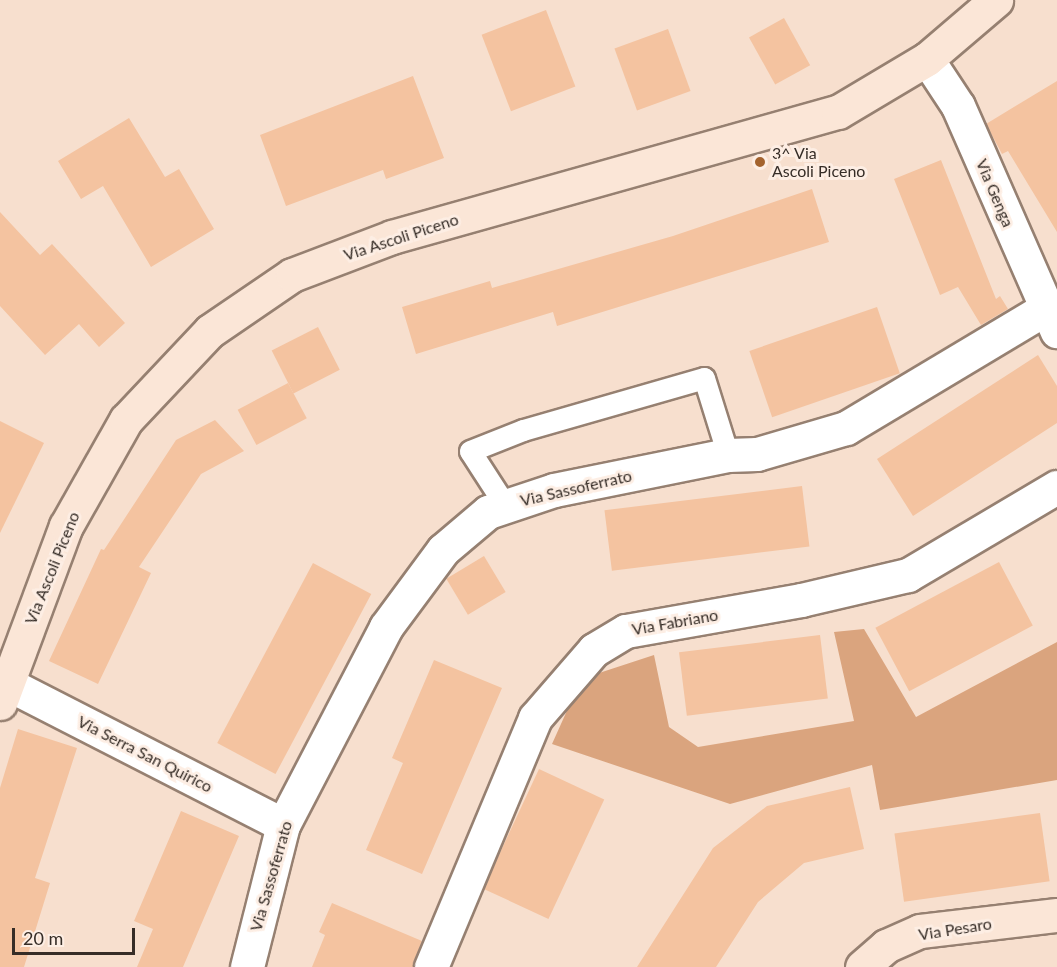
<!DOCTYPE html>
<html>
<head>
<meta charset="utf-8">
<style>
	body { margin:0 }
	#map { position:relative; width:1057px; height:967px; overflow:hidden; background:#f7dfce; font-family:Lato,sans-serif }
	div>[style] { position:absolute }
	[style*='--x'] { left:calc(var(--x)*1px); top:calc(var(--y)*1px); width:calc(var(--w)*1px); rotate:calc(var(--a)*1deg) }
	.green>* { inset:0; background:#daa47e }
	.building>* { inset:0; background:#f4c3a0; transform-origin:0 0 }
	.roads { filter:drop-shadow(2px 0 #968071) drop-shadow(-2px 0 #968071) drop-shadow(0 2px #968071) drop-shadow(0 -2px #968071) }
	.lane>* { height:21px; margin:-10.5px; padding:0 10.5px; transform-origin:10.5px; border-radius:10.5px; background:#fff }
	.street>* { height:33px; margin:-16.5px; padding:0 16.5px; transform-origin:16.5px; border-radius:16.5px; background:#fff }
	.secondary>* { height:33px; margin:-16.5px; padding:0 16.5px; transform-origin:16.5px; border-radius:16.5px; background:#fbe6d7 }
	.dots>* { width:16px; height:16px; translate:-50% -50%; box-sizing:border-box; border:3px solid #fdeee4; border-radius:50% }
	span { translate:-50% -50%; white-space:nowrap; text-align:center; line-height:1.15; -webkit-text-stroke:6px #fdeee4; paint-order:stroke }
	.poi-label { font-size:16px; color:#362d27 }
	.left { translate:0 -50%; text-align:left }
	.street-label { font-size:16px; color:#362d27 }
	.scale { position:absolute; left:12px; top:928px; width:123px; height:27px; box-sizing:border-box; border:3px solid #362d27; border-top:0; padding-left:8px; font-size:18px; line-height:21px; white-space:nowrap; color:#362d27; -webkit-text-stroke:4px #fdeee4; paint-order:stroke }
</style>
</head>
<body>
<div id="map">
	<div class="green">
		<i style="clip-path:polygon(864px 629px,916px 717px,1057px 642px,1057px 780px,880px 810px,872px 765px,730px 804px,552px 744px,574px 695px,593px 675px,654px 655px,669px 727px,698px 747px,854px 721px,834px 632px)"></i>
	</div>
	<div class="building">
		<i style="left:546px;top:10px;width:82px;height:69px;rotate:69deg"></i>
		<i style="left:784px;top:18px;width:54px;height:40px;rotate:61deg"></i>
		<i style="left:668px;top:29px;width:66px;height:57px;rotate:70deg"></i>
		<i style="clip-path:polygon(413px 76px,444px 158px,386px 179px,383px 170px,286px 206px,260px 135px)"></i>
		<i style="clip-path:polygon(1057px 81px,1057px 232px,1008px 151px,1002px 154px,986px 124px)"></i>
		<i style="clip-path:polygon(129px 118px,165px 177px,179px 169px,214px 229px,151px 267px,103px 186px,81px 199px,58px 161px)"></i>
		<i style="clip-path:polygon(941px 160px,996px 299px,1000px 296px,1008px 309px,981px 325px,958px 287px,940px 295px,894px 179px)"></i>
		<i style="clip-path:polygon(812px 189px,829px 242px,557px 326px,553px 312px,416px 354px,402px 307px,490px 281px,492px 288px,673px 236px)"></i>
		<i style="clip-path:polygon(0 212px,40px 255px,52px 244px,125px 323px,99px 347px,79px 324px,45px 355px,0 306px)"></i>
		<i style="left:877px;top:307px;width:70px;height:135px;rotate:71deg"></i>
		<i style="left:318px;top:327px;width:48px;height:52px;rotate:63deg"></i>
		<i style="clip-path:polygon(1038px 355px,1057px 386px,1057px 423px,913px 516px,877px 459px)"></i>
		<i style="left:288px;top:383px;width:40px;height:57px;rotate:62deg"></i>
		<i style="clip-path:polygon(215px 420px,244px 451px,201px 474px,139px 567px,151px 573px,98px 684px,49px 661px,101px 549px,104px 550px,176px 440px)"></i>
		<i style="clip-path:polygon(0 421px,44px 443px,0 533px)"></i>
		<i style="left:802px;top:486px;width:61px;height:199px;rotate:83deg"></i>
		<i style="left:484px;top:556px;width:42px;height:44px;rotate:59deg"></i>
		<i style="left:999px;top:562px;width:72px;height:140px;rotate:62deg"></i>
		<i style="left:313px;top:563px;width:66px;height:204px;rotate:28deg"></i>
		<i style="left:820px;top:635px;width:64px;height:142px;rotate:83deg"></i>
		<i style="clip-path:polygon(434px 660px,502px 688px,422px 874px,366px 850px,403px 763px,392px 758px)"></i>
		<i style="clip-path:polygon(18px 729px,77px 748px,35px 878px,50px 883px,24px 967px,0 967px,0 788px)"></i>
		<i style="left:539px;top:769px;width:72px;height:132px;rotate:25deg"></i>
		<i style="clip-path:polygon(850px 787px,864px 849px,804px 863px,758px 902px,716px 967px,637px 967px,713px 848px,767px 806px)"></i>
		<i style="clip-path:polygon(181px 811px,239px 836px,183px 967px,137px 967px,153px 929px,134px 921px)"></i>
		<i style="left:1040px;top:813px;width:69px;height:147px;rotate:82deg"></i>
		<i style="clip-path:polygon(332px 903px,422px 941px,413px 967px,312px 967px,325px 935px,319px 932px)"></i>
	</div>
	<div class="roads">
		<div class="lane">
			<i style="--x:505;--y:505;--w:64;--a:-122.9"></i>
			<i style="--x:470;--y:451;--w:57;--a:-21.6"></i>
			<i style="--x:523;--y:430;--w:188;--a:-16"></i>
			<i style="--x:704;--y:378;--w:81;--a:72.7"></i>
		</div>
		<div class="street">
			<i style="--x:927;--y:59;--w:56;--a:56.6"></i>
			<i style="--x:958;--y:106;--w:246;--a:66.3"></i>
			<i style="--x:6;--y:683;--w:311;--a:27.1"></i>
			<i style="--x:247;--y:967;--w:146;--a:-75.8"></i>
			<i style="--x:283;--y:825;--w:223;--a:-62.5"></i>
			<i style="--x:386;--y:627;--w:96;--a:-53.5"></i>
			<i style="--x:443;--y:550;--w:59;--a:-40.2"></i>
			<i style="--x:488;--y:512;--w:70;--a:-18.4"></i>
			<i style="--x:554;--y:490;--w:177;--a:-11.4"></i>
			<i style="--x:728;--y:455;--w:29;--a:-2"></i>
			<i style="--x:757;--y:454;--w:93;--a:-16.3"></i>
			<i style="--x:846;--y:428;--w:232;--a:-30.9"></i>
			<i style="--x:431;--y:967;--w:270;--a:-67.3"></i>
			<i style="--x:535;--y:718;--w:90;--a:-49.1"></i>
			<i style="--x:594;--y:650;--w:37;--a:-31"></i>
			<i style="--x:626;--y:631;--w:178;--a:-10"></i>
			<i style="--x:801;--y:600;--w:110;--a:-13.2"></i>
			<i style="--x:908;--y:575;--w:173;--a:-30.6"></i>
		</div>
		<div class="secondary">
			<i style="--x:0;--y:703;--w:189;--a:-69.6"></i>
			<i style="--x:66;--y:526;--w:122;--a:-60.5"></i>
			<i style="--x:126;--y:420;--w:122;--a:-46.7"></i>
			<i style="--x:210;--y:331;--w:99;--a:-34.3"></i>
			<i style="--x:292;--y:275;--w:107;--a:-20.8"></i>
			<i style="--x:392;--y:237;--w:463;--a:-15.7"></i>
			<i style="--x:838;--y:112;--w:104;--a:-30.8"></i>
			<i style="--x:927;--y:59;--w:91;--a:-40.5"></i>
			<i style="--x:862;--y:967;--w:32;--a:-41"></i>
			<i style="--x:886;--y:946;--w:37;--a:-24"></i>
			<i style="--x:920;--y:931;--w:138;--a:-6.7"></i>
		</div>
	</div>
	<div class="dots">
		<i style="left:760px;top:162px;background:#a4632e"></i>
	</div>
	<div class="poi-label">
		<span class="left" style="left:772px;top:162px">3^ Via<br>Ascoli Piceno</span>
	</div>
	<div class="street-label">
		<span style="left:995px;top:193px;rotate:67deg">Via Genga</span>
		<span style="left:401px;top:237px;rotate:-18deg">Via Ascoli Piceno</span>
		<span style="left:576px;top:488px;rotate:-13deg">Via Sassoferrato</span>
		<span style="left:52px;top:568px;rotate:-68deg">Via Ascoli Piceno</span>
		<span style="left:675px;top:622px;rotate:-10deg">Via Fabriano</span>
		<span style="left:145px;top:754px;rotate:27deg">Via Serra San Quirico</span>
		<span style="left:271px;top:876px;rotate:-74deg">Via Sassoferrato</span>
		<span style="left:955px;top:929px;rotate:-9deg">Via Pesaro</span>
	</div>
	<div class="scale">20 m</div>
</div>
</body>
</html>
